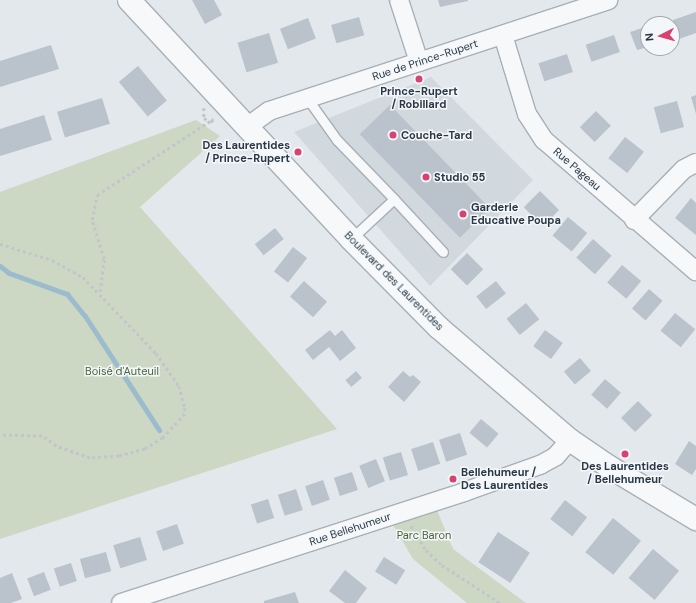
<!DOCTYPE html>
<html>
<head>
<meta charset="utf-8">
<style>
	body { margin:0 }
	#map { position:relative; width:696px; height:603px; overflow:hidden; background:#e3e8ec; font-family:"DM Sans",sans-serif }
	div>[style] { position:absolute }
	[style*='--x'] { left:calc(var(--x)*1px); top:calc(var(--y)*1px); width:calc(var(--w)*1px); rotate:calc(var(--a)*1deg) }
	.built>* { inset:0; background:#d1d8de }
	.green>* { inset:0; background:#ccd7c4 }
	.stream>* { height:5px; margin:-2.5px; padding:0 2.5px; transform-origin:2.5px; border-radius:2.5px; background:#9cbcce }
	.building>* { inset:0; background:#bac2cb; transform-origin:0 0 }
	.path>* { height:2.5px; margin-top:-1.25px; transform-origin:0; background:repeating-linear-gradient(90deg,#c2c6cb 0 3px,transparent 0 6px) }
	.roads { filter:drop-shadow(1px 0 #a8b0b7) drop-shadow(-1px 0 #a8b0b7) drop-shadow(0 1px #a8b0b7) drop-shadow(0 -1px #a8b0b7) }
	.service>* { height:9px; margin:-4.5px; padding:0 4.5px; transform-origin:4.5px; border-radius:4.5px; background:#f7f8fa }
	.minor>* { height:18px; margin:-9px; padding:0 9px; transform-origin:9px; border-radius:9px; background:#f7f8fa }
	.tertiary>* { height:22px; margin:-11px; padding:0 11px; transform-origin:11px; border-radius:11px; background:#f7f8fa }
	.dots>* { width:11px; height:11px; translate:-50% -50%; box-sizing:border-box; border:2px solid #f3f7f9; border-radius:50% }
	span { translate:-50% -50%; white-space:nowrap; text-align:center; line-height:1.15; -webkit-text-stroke:3px #f3f7f9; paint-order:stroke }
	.street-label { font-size:11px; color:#2a3846 }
	.poi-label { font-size:11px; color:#2a3846; font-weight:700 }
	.left { translate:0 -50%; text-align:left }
	.right { translate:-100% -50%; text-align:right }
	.park-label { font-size:11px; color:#456336 }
	.north { position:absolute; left:640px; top:16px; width:40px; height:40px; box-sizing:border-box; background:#f3f7f9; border:1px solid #a3abb1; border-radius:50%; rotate:264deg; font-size:11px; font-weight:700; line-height:16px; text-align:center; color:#2a3846 }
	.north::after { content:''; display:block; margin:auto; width:14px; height:18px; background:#d84270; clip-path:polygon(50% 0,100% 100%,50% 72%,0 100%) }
</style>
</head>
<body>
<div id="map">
	<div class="built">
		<i style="clip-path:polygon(431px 77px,533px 180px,430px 286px,294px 132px)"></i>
	</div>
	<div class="green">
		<i style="clip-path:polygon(196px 120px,220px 136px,140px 207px,337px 429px,0 539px,0 192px)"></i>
		<i style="clip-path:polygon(436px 508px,453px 549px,526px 603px,467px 603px,413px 559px,392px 523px)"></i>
	</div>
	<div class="stream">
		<i style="--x:0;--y:266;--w:11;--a:38"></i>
		<i style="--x:9;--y:273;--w:62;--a:19.9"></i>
		<i style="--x:67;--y:294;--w:28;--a:51"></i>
		<i style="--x:85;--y:316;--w:136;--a:57"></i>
	</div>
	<div class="building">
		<i style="clip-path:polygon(192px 0,214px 0,222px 15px,205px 24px)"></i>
		<i style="clip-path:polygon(438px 0,468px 0,468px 1px,440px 7px)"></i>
		<i style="clip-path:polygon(696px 12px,696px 33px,679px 39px,673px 20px)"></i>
		<i style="left:359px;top:17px;width:19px;height:29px;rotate:74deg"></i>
		<i style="left:308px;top:18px;width:22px;height:30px;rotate:69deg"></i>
		<i style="clip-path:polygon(648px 26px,648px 47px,637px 50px,630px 32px)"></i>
		<i style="left:269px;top:33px;width:31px;height:33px;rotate:73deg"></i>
		<i style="left:614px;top:35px;width:18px;height:30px;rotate:71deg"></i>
		<i style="clip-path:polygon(51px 45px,59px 69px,0 87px,0 61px)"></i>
		<i style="left:567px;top:54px;width:19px;height:30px;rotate:72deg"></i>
		<i style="left:138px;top:66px;width:45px;height:25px;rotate:50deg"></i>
		<i style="clip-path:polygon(696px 95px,696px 114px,691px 97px)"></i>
		<i style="left:102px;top:98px;width:27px;height:47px;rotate:73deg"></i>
		<i style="left:677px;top:101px;width:27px;height:24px;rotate:75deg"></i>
		<i style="left:390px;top:105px;width:144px;height:42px;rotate:46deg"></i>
		<i style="left:596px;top:111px;width:21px;height:23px;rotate:45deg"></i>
		<i style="clip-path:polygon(44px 115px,52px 140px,0 156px,0 129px)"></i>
		<i style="left:625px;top:137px;width:24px;height:27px;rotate:38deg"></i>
		<i style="left:540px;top:191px;width:27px;height:23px;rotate:45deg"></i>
		<i style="clip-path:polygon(691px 198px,696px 203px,696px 235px,675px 218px)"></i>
		<i style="left:568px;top:217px;width:25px;height:24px;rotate:40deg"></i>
		<i style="left:275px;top:228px;width:14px;height:26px;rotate:51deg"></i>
		<i style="left:593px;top:239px;width:25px;height:25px;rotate:42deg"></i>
		<i style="left:293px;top:247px;width:18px;height:31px;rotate:38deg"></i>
		<i style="left:467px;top:253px;width:23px;height:23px;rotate:45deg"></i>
		<i style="left:622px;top:265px;width:25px;height:23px;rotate:40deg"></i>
		<i style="left:304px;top:281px;width:31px;height:21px;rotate:42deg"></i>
		<i style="left:496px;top:281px;width:16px;height:25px;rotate:52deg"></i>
		<i style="left:649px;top:289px;width:18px;height:26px;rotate:41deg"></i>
		<i style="left:526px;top:303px;width:21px;height:25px;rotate:51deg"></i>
		<i style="left:675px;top:313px;width:26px;height:23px;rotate:39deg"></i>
		<i style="clip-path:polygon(330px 330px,335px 336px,342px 330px,356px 348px,340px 361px,329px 347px,313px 360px,305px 350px)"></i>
		<i style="left:545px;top:330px;width:22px;height:20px;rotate:36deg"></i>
		<i style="left:580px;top:358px;width:17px;height:21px;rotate:50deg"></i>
		<i style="left:356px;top:371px;width:9px;height:14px;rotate:49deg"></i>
		<i style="clip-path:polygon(403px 371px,410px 377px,413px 375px,421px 382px,404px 402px,388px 387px)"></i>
		<i style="left:605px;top:379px;width:21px;height:21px;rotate:41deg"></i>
		<i style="left:638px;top:401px;width:20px;height:24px;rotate:45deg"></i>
		<i style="left:481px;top:419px;width:23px;height:18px;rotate:40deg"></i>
		<i style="left:460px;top:433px;width:23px;height:22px;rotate:72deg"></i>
		<i style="clip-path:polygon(689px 441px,696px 446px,696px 469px,692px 475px,675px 464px)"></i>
		<i style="left:433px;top:442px;width:23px;height:23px;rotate:72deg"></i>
		<i style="left:401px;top:452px;width:24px;height:19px;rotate:73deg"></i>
		<i style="left:376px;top:459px;width:24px;height:18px;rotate:68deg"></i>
		<i style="left:352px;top:472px;width:19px;height:19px;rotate:72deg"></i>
		<i style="left:323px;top:480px;width:21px;height:19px;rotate:71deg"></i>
		<i style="left:296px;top:489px;width:22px;height:19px;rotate:72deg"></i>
		<i style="left:268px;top:499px;width:20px;height:18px;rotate:72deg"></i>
		<i style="left:565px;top:500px;width:28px;height:24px;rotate:38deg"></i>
		<i style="left:613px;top:518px;width:36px;height:44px;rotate:39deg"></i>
		<i style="left:177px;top:524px;width:21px;height:22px;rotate:71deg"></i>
		<i style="left:498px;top:532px;width:38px;height:36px;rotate:33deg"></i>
		<i style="left:140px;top:537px;width:24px;height:28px;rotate:73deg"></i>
		<i style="left:653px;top:549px;width:34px;height:38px;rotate:40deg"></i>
		<i style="left:106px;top:552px;width:20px;height:27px;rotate:75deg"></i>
		<i style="left:384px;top:557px;width:25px;height:17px;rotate:32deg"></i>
		<i style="left:71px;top:563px;width:19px;height:18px;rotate:72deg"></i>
		<i style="clip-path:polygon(345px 570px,367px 588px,356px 603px,345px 603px,329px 591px)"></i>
		<i style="left:44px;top:572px;width:19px;height:18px;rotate:69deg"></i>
		<i style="clip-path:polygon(12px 573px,22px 599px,11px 603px,0 603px,0 578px)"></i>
		<i style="clip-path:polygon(295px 592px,299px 603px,264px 603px,264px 601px)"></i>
	</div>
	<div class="path">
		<i style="--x:204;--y:108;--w:10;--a:90"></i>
		<i style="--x:204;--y:118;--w:8;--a:30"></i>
		<i style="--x:211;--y:122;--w:4;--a:-56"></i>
		<i style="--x:0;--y:244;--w:54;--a:17.1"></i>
		<i style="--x:52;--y:260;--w:35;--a:29"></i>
		<i style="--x:83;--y:277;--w:105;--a:46.2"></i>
		<i style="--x:156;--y:353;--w:40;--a:55.1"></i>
		<i style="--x:179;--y:386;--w:23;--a:75"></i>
		<i style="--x:185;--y:408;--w:6;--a:90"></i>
		<i style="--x:185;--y:414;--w:33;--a:133"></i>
		<i style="--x:163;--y:438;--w:21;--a:149"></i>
		<i style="--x:145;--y:449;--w:27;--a:165"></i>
		<i style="--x:119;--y:456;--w:29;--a:176"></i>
		<i style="--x:90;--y:458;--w:36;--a:-161"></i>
		<i style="--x:56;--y:446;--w:17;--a:-144"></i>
		<i style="--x:42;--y:436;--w:42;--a:-178.6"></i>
		<i style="--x:100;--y:292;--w:33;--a:-83"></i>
		<i style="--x:104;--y:259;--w:41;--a:-107.1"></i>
		<i style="--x:92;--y:220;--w:25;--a:-79"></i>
		<i style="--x:97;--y:195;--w:139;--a:-33.2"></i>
		<i style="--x:411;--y:526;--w:28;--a:58"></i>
		<i style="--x:426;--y:550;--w:22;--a:43"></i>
		<i style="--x:442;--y:565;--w:69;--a:33.2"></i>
	</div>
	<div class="roads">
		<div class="service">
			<i style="--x:307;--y:98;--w:52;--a:54.5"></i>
			<i style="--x:337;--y:140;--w:82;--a:46"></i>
			<i style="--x:394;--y:199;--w:59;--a:137.1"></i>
			<i style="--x:394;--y:199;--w:72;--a:47.2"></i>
		</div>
		<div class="minor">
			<i style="--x:399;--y:0;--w:65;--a:72.1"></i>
			<i style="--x:503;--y:35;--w:83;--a:73.1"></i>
			<i style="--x:527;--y:114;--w:31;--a:57"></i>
			<i style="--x:544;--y:140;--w:201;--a:40.8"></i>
			<i style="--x:247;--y:127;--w:27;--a:-36"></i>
			<i style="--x:269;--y:111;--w:357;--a:-18.1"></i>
			<i style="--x:634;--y:220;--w:71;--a:-45.6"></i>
			<i style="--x:684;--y:169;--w:13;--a:-27"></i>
			<i style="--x:121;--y:603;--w:361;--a:-17.9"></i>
			<i style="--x:464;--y:492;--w:81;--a:-19.6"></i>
			<i style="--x:540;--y:465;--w:18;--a:-29"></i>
			<i style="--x:556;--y:456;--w:21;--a:-49"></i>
		</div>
		<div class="tertiary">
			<i style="--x:129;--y:0;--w:326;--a:47.1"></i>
			<i style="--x:351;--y:239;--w:124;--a:45.3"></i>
			<i style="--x:438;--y:327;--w:174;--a:40.6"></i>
			<i style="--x:570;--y:440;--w:46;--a:34.4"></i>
			<i style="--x:608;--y:466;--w:103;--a:31.1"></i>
		</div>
	</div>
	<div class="dots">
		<i style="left:419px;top:79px;background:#d84270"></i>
		<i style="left:393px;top:135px;background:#d84270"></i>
		<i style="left:298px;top:152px;background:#d84270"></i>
		<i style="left:426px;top:177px;background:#d84270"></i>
		<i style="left:463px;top:214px;background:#d84270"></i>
		<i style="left:625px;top:454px;background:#d84270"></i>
		<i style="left:453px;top:479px;background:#d84270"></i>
	</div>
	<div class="street-label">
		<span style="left:425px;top:60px;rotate:-18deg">Rue de Prince-Rupert</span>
		<span style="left:577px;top:169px;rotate:41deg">Rue Pageau</span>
		<span style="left:394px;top:281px;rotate:45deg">Boulevard des Laurentides</span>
		<span style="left:350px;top:529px;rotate:-18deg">Rue Bellehumeur</span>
	</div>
	<div class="poi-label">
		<span style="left:419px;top:98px">Prince-Rupert<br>/ Robillard</span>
		<span class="left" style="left:401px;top:135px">Couche-Tard</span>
		<span class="right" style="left:290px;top:152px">Des Laurentides<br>/ Prince-Rupert</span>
		<span class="left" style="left:434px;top:177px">Studio 55</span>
		<span class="left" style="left:471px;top:214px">Garderie<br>Educative Poupa</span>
		<span style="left:625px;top:473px">Des Laurentides<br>/ Bellehumeur</span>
		<span class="left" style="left:461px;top:479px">Bellehumeur /<br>Des Laurentides</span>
	</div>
	<div class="park-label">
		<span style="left:122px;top:371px">Boisé d'Auteuil</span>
		<span style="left:424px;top:535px">Parc Baron</span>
	</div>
	<div class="north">N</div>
</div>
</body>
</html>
